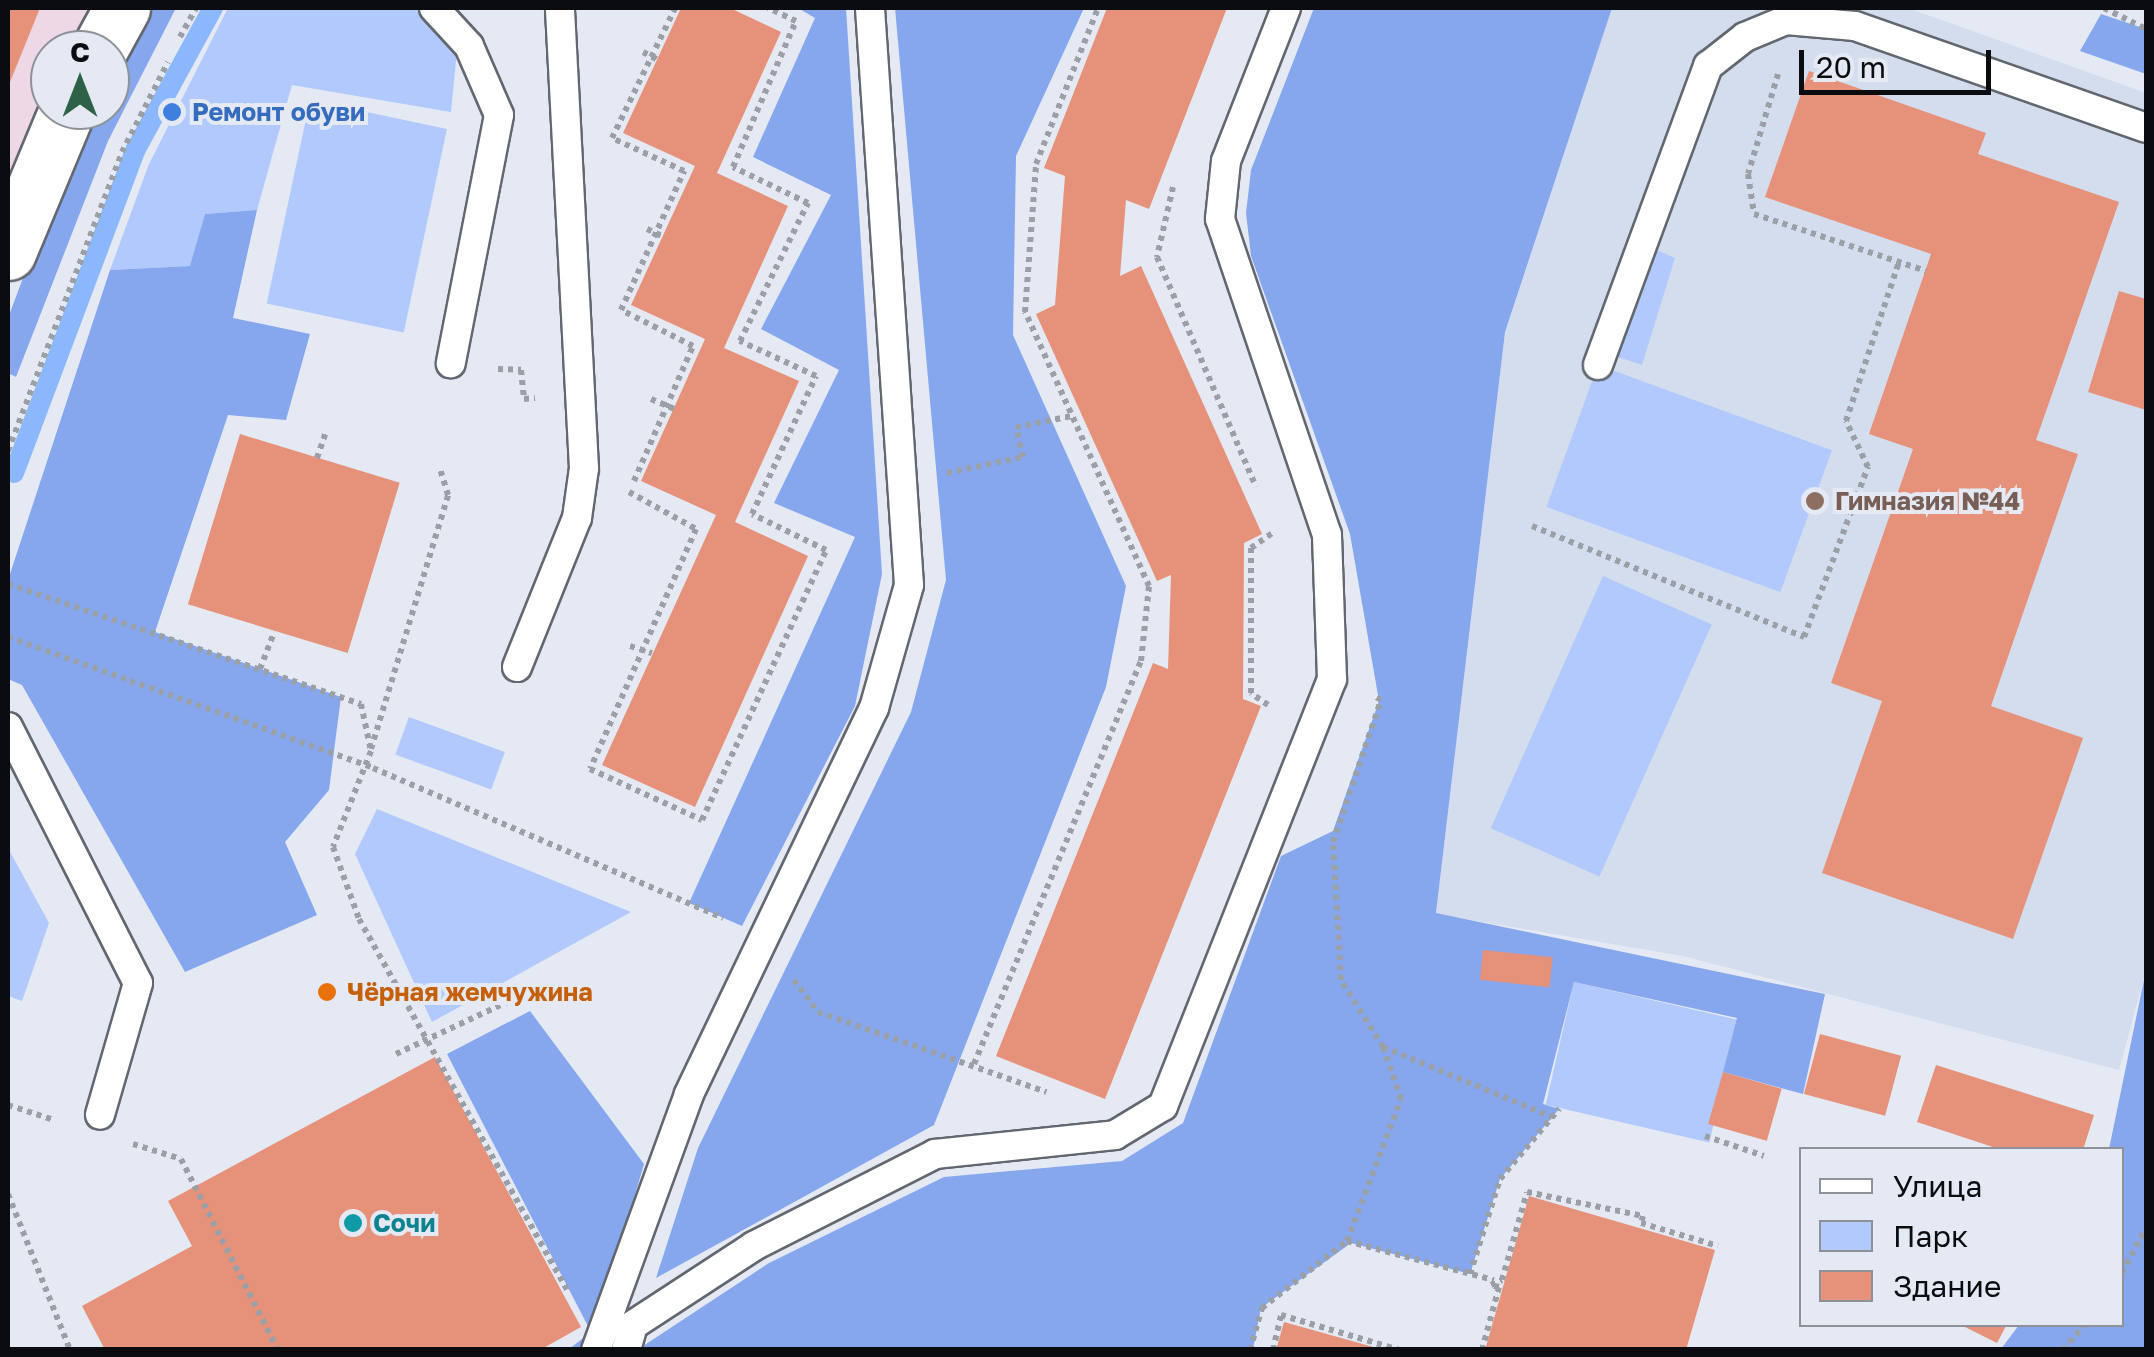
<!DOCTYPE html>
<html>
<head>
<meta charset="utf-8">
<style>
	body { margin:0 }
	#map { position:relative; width:2154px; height:1357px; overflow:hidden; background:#e4e9f3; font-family:"Golos Text",sans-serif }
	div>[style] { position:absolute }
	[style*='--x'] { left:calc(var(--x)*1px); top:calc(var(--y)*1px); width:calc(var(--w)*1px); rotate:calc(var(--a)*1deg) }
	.commercial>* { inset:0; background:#eed8e5 }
	.built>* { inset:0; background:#d4dded }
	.green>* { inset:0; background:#b1c9fc; transform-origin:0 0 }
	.forest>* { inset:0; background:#86a7ee }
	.stream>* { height:20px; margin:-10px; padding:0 10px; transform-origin:10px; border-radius:10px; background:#8bb8fc }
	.building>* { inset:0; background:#e69179; transform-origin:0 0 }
	.path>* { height:6px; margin-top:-3px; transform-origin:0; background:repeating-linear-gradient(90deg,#9b9fa6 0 5px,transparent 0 10px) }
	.roads { filter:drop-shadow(2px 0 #626770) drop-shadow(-2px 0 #626770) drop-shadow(0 2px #626770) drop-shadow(0 -2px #626770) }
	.service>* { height:28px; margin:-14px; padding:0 14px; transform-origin:14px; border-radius:14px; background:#fff }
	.tertiary>* { height:55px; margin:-27.5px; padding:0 27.5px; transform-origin:27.5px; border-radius:27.5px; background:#fff }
	.dots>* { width:28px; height:28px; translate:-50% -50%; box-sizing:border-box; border:5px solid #e4e9f3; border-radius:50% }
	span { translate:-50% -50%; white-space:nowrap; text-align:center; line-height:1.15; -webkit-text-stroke:8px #e4e9f3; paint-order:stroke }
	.shop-label { font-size:25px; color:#366cbe; font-weight:700 }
	.left { translate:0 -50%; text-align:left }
	.education-label { font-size:25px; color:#785e54; font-weight:700 }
	.food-label { font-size:25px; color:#c56008; font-weight:700 }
	.culture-label { font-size:25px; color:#0d838f; font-weight:700 }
	.frame { position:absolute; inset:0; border:10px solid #0a0c0f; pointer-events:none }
	.legend { position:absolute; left:1799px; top:1147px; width:325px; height:180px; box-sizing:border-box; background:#e4e9f3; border:2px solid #8d9198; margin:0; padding:12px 18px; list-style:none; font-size:30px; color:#0a0c0f }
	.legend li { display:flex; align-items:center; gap:20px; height:50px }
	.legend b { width:50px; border:2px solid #8d9198 }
	.north { position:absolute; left:30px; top:30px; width:100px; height:100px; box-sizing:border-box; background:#e4e9f3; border:2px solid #8d9198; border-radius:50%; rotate:0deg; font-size:28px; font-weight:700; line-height:40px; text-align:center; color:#0a0c0f }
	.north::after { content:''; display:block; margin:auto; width:35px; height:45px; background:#2e6247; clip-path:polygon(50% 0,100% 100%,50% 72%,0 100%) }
	.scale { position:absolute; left:1799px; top:50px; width:192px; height:45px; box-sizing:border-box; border:5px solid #0a0c0f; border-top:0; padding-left:12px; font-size:30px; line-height:35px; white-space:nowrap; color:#0a0c0f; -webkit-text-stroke:8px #e4e9f3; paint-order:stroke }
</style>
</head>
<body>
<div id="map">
	<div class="commercial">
		<i style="clip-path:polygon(8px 8px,96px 8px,73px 50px,50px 50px,50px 92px,8px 193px)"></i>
	</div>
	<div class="built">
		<i style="clip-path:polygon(1612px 8px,1908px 8px,2146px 93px,2146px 970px,2119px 1070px,1683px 956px,1436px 914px,1505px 332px)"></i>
	</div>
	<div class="green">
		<i style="clip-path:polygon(228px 8px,418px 8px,457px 51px,451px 112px,292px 85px,257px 210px,205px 214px,191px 266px,110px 270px,149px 164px)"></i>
		<i style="left:310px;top:100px;width:140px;height:208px;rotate:12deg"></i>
		<i style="clip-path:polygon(1656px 250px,1675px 258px,1642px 365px,1618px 357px)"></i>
		<i style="left:1598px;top:365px;width:249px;height:151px;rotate:20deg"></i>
		<i style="left:1603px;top:576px;width:119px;height:276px;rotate:24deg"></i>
		<i style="left:409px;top:717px;width:102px;height:40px;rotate:20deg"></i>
		<i style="clip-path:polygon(377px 809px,631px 912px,432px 1022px,355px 854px)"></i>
		<i style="clip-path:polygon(8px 848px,49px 923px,22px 1001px,8px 996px)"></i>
		<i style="left:1574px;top:982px;width:168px;height:126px;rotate:13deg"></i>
	</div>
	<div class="forest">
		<i style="clip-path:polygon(148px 8px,176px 8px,108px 141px,16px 377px,8px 373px,8px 318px,78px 131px,90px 110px,110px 110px,110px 74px)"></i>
		<i style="clip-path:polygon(798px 8px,846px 8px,882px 574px,855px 706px,742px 926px,689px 903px,855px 537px,774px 503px,839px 370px,761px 329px,831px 195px,753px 157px,815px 18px)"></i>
		<i style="clip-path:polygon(895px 8px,1084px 8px,1016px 156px,1013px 335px,1126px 586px,1106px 687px,934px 1125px,656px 1278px,698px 1148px,911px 712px,946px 580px)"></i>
		<i style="clip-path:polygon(1314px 8px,1612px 8px,1505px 332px,1436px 913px,1825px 994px,1803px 1094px,1723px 1072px,1737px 1018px,1574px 982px,1543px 1104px,1559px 1109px,1500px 1179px,1470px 1274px,1351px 1243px,1261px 1308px,1253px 1349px,637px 1350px,769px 1263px,944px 1177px,1122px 1161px,1183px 1123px,1281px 856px,1333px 831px,1379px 701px,1350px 534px,1251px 256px,1246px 213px,1251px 170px)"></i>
		<i style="clip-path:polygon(2101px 14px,2146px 29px,2146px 74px,2080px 51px)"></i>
		<i style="clip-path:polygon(257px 210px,233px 318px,310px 334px,286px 420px,228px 415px,155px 632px,341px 697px,329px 790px,285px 842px,317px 915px,185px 972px,22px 685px,8px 679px,8px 580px,110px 270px,190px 266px,205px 214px)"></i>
		<i style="clip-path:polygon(2146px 970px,2146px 1349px,2001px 1349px,2019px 1325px,2122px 1324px,2122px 1150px,2109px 1149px)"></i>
		<i style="clip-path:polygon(530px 1011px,644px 1164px,590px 1349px,569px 1349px,591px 1332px,447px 1054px)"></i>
	</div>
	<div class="stream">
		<i style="--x:14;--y:473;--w:346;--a:-69.4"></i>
		<i style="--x:136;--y:149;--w:161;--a:-61.4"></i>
	</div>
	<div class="building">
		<i style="clip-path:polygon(8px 8px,40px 8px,8px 87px)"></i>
		<i style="clip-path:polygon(681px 8px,730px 8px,781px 32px,717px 173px,788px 206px,724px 348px,799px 381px,735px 522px,808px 556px,695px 807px,602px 765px,716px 515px,641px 481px,705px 339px,631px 305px,695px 166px,623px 133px)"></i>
		<i style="clip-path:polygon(1107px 8px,1227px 8px,1149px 209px,1126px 200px,1120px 276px,1141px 266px,1262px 534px,1244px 543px,1243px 699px,1261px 706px,1105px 1099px,996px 1056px,1153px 663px,1168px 669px,1171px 575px,1157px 581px,1036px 314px,1055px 305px,1065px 176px,1044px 168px)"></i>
		<i style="clip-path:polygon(1809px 71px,1986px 133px,1978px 154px,2119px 202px,2036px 440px,2078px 454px,1991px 706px,2083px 738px,2013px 939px,1822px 873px,1882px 701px,1831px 683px,1913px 449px,1869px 434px,1931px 254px,1765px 197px)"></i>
		<i style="clip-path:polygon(2119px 291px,2146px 299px,2146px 410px,2088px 392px)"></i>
		<i style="left:240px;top:434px;width:167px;height:178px;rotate:17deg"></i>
		<i style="left:1483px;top:950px;width:70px;height:30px;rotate:6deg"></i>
		<i style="left:1820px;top:1034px;width:84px;height:62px;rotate:15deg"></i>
		<i style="clip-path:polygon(435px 1057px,581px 1327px,540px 1350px,105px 1350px,82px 1306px,192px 1246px,168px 1201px)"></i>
		<i style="clip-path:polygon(1936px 1065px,2094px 1115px,2083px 1150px,2002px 1150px,1917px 1122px)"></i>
		<i style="left:1723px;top:1072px;width:61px;height:54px;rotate:16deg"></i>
		<i style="clip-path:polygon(1529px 1196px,1715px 1250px,1686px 1350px,1485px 1350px)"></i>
		<i style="clip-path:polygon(1284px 1322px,1377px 1348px,1377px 1350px,1276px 1350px)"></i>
		<i style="clip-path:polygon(1959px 1324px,2007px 1324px,1997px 1343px)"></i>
	</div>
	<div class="path">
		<i style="--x:2104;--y:8;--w:47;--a:26.6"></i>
		<i style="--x:180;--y:37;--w:33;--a:-61"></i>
		<i style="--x:643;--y:52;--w:17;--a:28"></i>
		<i style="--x:1778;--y:74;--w:104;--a:106.7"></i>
		<i style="--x:1748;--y:174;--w:40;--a:81.5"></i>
		<i style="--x:1754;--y:214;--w:181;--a:18.3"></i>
		<i style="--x:1173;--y:187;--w:72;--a:102.9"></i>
		<i style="--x:1157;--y:257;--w:250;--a:66.7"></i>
		<i style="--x:647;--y:229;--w:17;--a:25"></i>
		<i style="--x:498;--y:369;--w:23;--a:2"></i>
		<i style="--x:521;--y:370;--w:29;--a:84"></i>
		<i style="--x:524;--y:399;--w:11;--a:-5"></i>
		<i style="--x:651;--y:399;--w:25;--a:23"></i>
		<i style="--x:8;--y:451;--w:320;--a:-69.1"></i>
		<i style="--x:122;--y:152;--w:101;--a:-62.9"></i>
		<i style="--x:317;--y:458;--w:28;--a:-71"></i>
		<i style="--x:947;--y:473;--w:78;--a:-11.9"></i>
		<i style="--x:1023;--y:457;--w:31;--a:-103"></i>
		<i style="--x:1016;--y:427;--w:57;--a:-11.1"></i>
		<i style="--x:634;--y:481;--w:147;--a:-66.4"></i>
		<i style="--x:693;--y:346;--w:80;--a:-153.4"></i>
		<i style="--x:621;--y:310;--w:153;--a:-65.6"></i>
		<i style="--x:684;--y:171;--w:79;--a:-155.4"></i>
		<i style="--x:612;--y:138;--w:144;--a:-64.1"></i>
		<i style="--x:629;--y:492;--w:77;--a:28.9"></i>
		<i style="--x:696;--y:529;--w:262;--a:113.8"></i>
		<i style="--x:590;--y:769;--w:123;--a:24.5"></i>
		<i style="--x:702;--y:820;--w:297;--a:-65.3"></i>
		<i style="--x:826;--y:550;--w:82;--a:-154.1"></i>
		<i style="--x:752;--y:514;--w:152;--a:-65.1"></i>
		<i style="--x:816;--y:376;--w:84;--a:-155.3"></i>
		<i style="--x:740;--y:341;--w:154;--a:-63.8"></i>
		<i style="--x:808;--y:203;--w:83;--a:-154.4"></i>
		<i style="--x:733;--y:167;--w:159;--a:-66.7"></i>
		<i style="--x:796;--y:21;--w:31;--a:-155"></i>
		<i style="--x:1532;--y:526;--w:294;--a:22.2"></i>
		<i style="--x:1804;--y:637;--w:182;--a:-69.4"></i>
		<i style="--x:1868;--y:467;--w:51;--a:-115.6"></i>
		<i style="--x:1846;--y:421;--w:168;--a:-71.6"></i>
		<i style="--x:8;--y:584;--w:373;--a:18.8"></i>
		<i style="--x:361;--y:704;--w:48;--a:78"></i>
		<i style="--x:371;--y:751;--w:103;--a:111.6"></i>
		<i style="--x:333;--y:847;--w:77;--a:70.1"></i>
		<i style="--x:359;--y:919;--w:427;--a:60.7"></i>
		<i style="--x:8;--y:637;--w:388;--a:19.7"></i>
		<i style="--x:373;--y:768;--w:381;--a:23.2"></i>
		<i style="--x:630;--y:646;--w:23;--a:18"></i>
		<i style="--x:260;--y:669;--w:40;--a:-69"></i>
		<i style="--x:1268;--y:705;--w:21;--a:-145"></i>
		<i style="--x:1251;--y:693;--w:145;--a:-90"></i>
		<i style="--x:1251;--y:548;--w:29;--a:-35"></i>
		<i style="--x:371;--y:749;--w:265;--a:-73.1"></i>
		<i style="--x:448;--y:495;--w:28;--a:-107"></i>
		<i style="--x:794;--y:980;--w:40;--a:53"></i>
		<i style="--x:818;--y:1012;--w:242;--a:19.3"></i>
		<i style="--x:1383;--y:1047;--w:183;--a:22.5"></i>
		<i style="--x:396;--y:1054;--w:144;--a:-25.1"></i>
		<i style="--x:974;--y:1064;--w:436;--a:-67.5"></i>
		<i style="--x:1141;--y:661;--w:75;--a:-83.9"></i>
		<i style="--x:1149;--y:586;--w:301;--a:-114.3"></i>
		<i style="--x:1025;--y:312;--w:148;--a:-85.7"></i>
		<i style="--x:1036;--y:164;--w:168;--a:-68.3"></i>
		<i style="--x:8;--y:1105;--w:48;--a:18.1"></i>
		<i style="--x:1705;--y:1136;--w:62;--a:18.7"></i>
		<i style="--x:133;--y:1144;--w:50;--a:17.4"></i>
		<i style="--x:181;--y:1159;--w:214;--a:63.1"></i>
		<i style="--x:8;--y:1194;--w:168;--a:68.3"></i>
		<i style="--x:1347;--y:1241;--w:152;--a:-69.2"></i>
		<i style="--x:1401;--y:1099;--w:55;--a:-109.1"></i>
		<i style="--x:1383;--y:1047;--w:79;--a:-122.1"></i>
		<i style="--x:1341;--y:980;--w:138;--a:-93.3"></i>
		<i style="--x:1333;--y:842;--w:150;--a:-71.3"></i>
		<i style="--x:1381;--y:700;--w:9;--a:-148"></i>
		<i style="--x:2122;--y:1273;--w:51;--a:-61.9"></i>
		<i style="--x:1470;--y:1274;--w:100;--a:-72.5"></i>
		<i style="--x:1500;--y:1179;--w:92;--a:-49.9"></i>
		<i style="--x:1250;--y:1350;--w:44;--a:-74.1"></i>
		<i style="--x:1262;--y:1308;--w:108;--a:-38.2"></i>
		<i style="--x:1347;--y:1241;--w:152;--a:14.9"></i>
		<i style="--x:1273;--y:1350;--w:36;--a:-77"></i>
		<i style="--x:1281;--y:1315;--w:124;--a:16.4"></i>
		<i style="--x:1482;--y:1350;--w:65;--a:-74.9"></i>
		<i style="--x:1499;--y:1287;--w:8;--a:-166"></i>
		<i style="--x:1491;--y:1285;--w:12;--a:-24"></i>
		<i style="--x:1502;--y:1280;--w:91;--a:-74.1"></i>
		<i style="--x:1527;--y:1192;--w:118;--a:11.7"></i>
		<i style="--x:1643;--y:1216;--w:7;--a:106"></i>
		<i style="--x:1641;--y:1223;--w:80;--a:16.6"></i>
		<i style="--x:2063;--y:1350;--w:35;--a:-49"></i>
	</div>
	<div class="roads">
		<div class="service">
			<i style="--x:434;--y:8;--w:52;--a:47.4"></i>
			<i style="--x:469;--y:46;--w:75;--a:66.5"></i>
			<i style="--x:499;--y:115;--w:253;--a:101"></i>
			<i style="--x:1598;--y:365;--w:319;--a:-69.8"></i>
			<i style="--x:1708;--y:66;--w:47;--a:-38.1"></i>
			<i style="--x:1745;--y:37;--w:44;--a:-22.5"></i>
			<i style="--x:1786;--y:20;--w:69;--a:5"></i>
			<i style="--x:1855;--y:26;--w:308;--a:19.3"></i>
			<i style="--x:517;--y:667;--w:161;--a:-68.1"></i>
			<i style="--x:577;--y:518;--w:50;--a:-82"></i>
			<i style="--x:584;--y:468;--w:461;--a:-93"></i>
			<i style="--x:8;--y:727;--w:287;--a:63.1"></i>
			<i style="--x:138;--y:983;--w:137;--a:106.1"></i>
			<i style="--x:596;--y:1350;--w:272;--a:-70"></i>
			<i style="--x:689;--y:1094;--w:428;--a:-64.4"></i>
			<i style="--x:874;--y:708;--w:128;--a:-74.1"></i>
			<i style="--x:909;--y:585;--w:578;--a:-93.87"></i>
			<i style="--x:626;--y:1350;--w:26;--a:-74"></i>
			<i style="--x:633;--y:1325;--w:145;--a:-33.1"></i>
			<i style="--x:754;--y:1246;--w:203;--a:-26.9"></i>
			<i style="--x:935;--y:1154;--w:181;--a:-6"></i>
			<i style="--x:1115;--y:1135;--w:56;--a:-31.1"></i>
			<i style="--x:1163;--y:1106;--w:459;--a:-68.4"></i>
			<i style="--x:1332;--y:679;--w:144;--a:-92"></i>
			<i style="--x:1327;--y:535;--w:334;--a:-108.7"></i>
			<i style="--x:1220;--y:219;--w:58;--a:-84.1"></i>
			<i style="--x:1226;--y:161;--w:164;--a:-68.6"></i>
		</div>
		<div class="tertiary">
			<i style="--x:99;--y:50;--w:48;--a:-61.3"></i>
			<i style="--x:8;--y:252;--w:154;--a:-67.4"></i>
		</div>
	</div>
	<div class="dots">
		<i style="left:172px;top:112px;background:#3f7fe0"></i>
		<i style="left:1815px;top:501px;background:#8d6e63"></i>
		<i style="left:327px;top:992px;background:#e8710a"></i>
		<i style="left:353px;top:1223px;background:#0f9aa8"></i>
	</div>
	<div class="shop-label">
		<span class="left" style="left:192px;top:112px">Ремонт обуви</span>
	</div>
	<div class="education-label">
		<span class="left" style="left:1835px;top:501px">Гимназия №44</span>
	</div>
	<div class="food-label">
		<span class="left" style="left:347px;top:992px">Чёрная жемчужина</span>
	</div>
	<div class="culture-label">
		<span class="left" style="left:373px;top:1223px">Сочи</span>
	</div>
	<div class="frame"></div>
	<ul class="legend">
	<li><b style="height:12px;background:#fff"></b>Улица</li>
	<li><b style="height:28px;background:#b1c9fc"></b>Парк</li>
	<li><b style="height:28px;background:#e69179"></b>Здание</li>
	</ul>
	<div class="north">С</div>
	<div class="scale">20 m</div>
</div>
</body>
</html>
